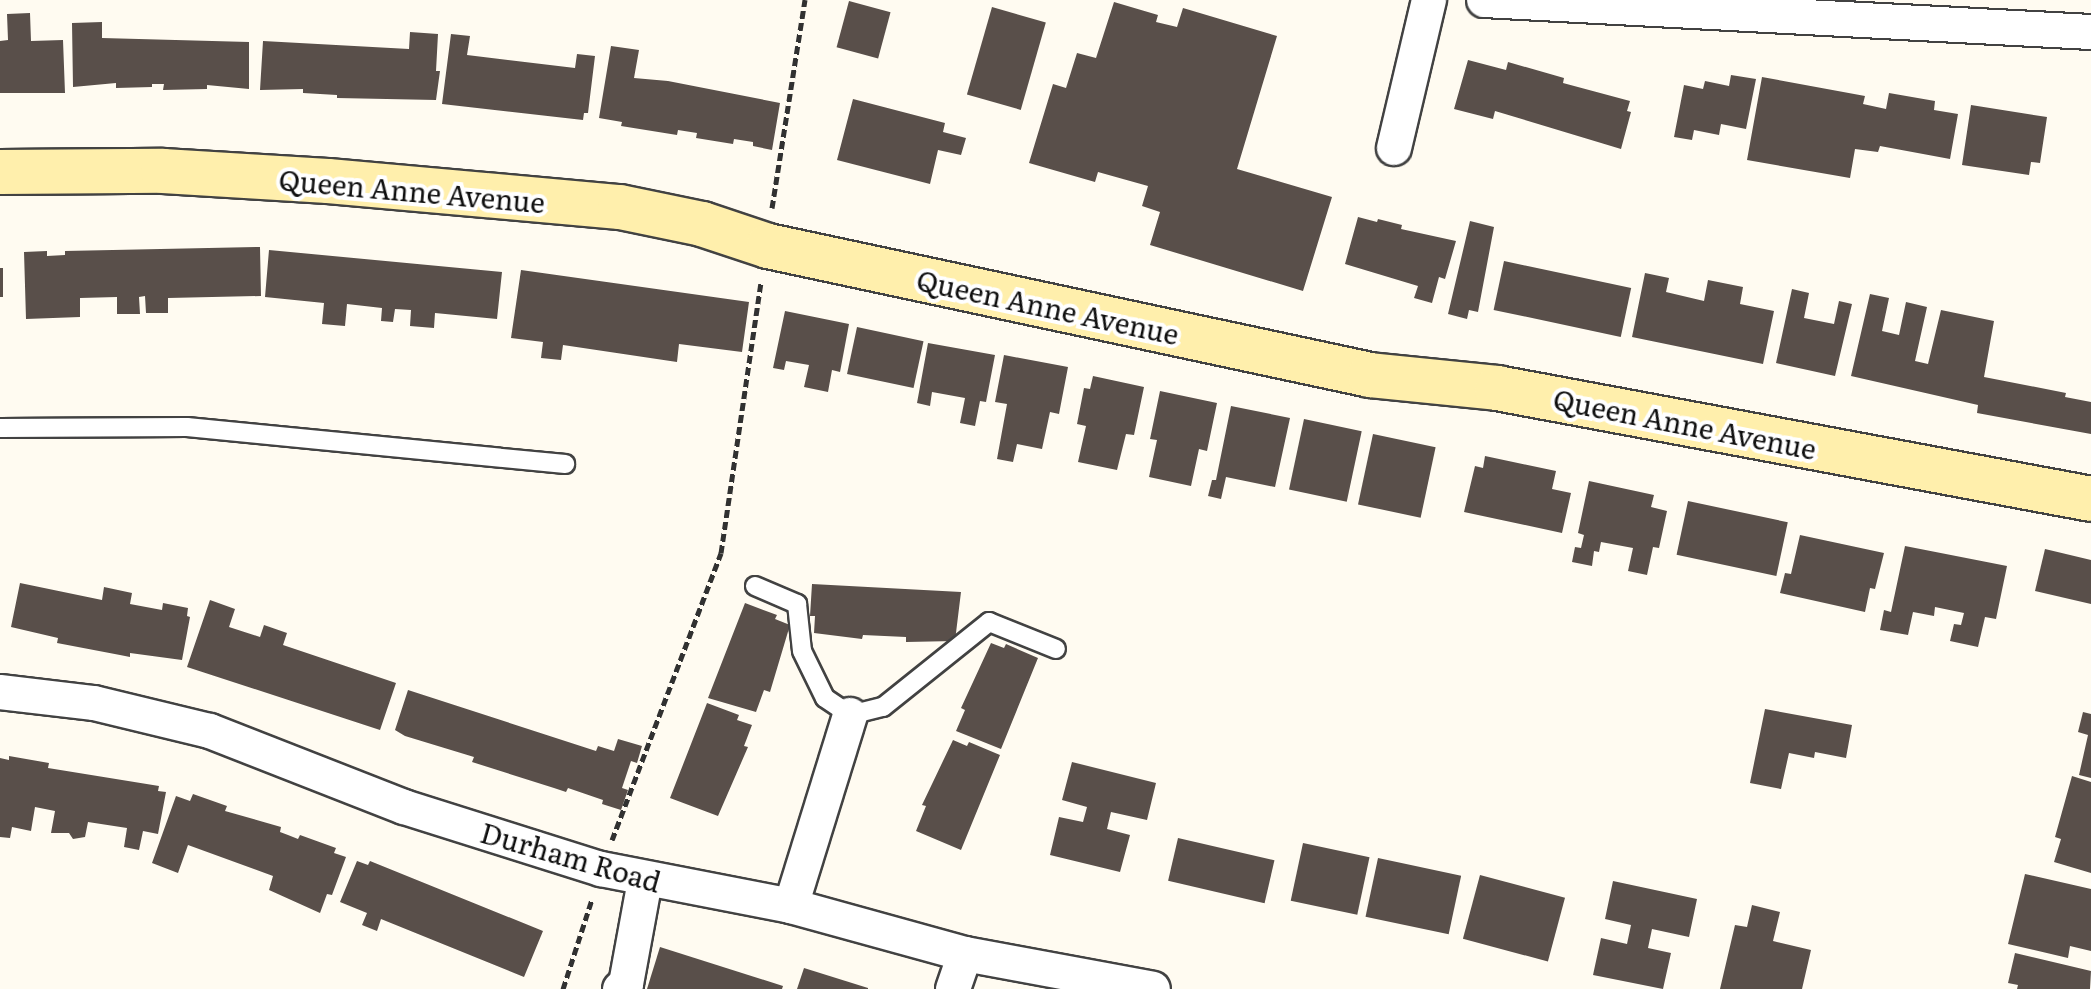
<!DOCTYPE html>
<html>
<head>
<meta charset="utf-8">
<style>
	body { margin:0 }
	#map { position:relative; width:2091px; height:989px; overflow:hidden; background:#fffbf1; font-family:Literata,serif }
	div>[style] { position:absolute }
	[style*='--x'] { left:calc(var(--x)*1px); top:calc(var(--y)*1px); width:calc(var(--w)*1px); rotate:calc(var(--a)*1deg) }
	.building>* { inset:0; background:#594f4a; transform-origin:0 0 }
	.path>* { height:5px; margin-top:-2.5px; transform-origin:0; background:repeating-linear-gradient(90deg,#313131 0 8px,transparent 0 12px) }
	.roads { filter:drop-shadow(2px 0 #424242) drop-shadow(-2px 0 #424242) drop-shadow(0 2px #424242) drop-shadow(0 -2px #424242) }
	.lane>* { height:18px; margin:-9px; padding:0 9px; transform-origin:9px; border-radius:9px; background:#fff }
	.street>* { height:34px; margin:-17px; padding:0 17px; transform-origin:17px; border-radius:17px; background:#fff }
	.secondary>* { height:44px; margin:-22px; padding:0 22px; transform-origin:22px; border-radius:22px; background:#ffefac }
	span { translate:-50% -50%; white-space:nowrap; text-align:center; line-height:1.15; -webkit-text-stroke:8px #fff; paint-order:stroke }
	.street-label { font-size:28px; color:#0f0f0f }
</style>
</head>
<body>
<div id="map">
	<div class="building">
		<i style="left:849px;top:1px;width:43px;height:48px;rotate:15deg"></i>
		<i style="clip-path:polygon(1114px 2px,1158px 15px,1156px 22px,1177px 27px,1183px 8px,1277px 36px,1237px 169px,1332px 197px,1303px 291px,1150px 245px,1160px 212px,1142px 206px,1148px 186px,1098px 172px,1095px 182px,1029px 163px,1053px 84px,1066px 88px,1077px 53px,1096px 58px)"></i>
		<i style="left:992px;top:7px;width:56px;height:91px;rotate:16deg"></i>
		<i style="clip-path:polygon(30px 13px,31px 41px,63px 40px,65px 93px,0 93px,0 41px,8px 40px,7px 14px)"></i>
		<i style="clip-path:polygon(102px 22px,102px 38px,249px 42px,249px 89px,207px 85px,207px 89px,163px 90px,164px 84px,152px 84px,152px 87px,116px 88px,116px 83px,73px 87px,72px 23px)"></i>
		<i style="clip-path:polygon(410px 32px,438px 34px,436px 71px,440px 71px,436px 100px,337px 98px,337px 95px,303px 93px,303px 89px,260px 90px,263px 41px,409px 49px)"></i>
		<i style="clip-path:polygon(451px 34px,470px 36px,467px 55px,575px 68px,577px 54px,595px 56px,588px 113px,584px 113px,583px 120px,442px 104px)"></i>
		<i style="clip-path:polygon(611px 46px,639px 50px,634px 78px,668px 81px,780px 103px,772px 150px,753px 146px,753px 142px,734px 139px,733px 144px,696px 138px,697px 133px,678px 130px,677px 135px,621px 126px,622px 122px,599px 118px)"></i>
		<i style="clip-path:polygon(1468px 60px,1506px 70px,1508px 62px,1564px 78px,1563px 83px,1630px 101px,1627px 111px,1631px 112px,1621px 149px,1495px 111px,1493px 119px,1454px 109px)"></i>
		<i style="clip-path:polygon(1731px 75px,1756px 79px,1746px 129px,1721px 124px,1719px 135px,1694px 130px,1692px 140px,1674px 137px,1684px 85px,1703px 89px,1705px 81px,1729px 86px)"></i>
		<i style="clip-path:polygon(1762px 77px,1865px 96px,1863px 104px,1886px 109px,1889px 93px,1935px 101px,1934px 110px,1958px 114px,1950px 159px,1880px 146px,1878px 152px,1855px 149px,1850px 178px,1747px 160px)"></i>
		<i style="clip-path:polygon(853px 99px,945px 123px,943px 132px,966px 138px,961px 155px,938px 150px,930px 184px,837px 160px)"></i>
		<i style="clip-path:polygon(1971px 105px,2047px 117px,2040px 163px,2031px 162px,2029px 175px,1962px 165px)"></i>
		<i style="clip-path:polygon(1358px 217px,1377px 222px,1378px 219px,1402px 225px,1401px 229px,1456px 241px,1445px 279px,1439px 277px,1432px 303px,1414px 298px,1418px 286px,1345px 264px)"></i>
		<i style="clip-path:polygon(1470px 221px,1494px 227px,1478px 312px,1469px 310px,1467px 319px,1448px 314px)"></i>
		<i style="clip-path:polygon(260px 247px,261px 296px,168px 298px,168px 313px,146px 313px,145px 296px,139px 297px,140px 314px,117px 314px,117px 297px,80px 298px,80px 317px,26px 319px,24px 252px,47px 251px,47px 256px,65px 255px,65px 251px)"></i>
		<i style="clip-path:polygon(269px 250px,502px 272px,497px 319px,435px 313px,434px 328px,410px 326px,411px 310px,395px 309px,393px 322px,381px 321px,382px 308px,347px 304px,345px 326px,322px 324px,324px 303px,265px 297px)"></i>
		<i style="left:1504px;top:261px;width:130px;height:50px;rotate:12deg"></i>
		<i style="left:0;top:268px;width:3px;height:29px"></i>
		<i style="clip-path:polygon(521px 270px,749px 302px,742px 352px,679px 344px,677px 362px,563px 345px,561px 360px,541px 358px,543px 342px,511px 338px)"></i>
		<i style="clip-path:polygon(1645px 273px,1669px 278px,1666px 292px,1704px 301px,1708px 280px,1743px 287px,1740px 304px,1774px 311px,1763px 364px,1632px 337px)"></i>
		<i style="clip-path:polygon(1792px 289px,1809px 293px,1804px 318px,1834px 324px,1839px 301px,1852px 304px,1835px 376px,1776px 363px)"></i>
		<i style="clip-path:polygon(1870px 294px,1889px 298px,1882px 331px,1899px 335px,1906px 302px,1927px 307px,1915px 361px,1928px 364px,1941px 310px,1994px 321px,1984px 377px,2066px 393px,2065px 397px,2091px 402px,2091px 434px,1977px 413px,1978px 405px,1851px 376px)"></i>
		<i style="clip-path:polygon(785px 311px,849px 324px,840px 372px,832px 370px,828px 392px,804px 387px,809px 365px,786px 361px,784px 370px,773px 368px)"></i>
		<i style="left:857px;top:327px;width:68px;height:48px;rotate:12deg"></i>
		<i style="clip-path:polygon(928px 343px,995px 355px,986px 402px,980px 401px,975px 426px,960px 423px,965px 398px,932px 392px,930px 406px,917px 403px)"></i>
		<i style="clip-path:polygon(1004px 355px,1068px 367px,1059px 414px,1050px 412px,1042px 449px,1017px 444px,1013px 462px,997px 459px,1007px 404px,995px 402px)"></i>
		<i style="clip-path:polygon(1093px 376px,1144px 387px,1134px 435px,1126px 434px,1117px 470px,1078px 462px,1086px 426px,1077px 424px,1084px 388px,1090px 389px)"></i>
		<i style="clip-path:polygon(1160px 391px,1217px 403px,1207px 451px,1199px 449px,1191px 486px,1149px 477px,1157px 440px,1150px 439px)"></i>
		<i style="clip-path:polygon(1231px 406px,1290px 418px,1275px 487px,1226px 477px,1221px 499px,1208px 496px,1212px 480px,1216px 480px)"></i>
		<i style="left:1304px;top:419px;width:59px;height:72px;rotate:12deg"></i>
		<i style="left:1373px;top:434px;width:64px;height:72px;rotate:12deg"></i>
		<i style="clip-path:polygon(1485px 456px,1556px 471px,1552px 489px,1571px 493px,1562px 533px,1464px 512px,1475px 466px,1483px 468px)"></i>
		<i style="clip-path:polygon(1589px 481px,1654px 495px,1651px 507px,1667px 511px,1659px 548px,1653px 547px,1647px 575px,1628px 571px,1633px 548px,1601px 542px,1599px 552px,1594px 551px,1592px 566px,1572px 562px,1575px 547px,1581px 548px,1584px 535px,1578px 533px)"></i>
		<i style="left:1688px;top:501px;width:102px;height:55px;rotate:12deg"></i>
		<i style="clip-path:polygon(1800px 535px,1884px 553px,1875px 589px,1870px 588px,1865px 612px,1780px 593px,1785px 573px,1791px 574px)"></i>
		<i style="clip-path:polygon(1905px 546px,2007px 566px,1996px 619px,1985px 617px,1978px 647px,1950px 641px,1954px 624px,1961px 625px,1964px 613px,1935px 607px,1934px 616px,1913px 612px,1908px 635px,1880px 630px,1884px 610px,1891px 612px)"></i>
		<i style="clip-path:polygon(2045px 549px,2091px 560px,2091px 604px,2035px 591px)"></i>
		<i style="clip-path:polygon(20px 583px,102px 600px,104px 587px,132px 593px,130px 604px,162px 610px,163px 603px,188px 608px,187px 616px,190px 617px,182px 660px,130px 653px,130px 657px,120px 655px,57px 643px,58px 638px,11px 627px)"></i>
		<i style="clip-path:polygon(812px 584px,961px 592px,955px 641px,906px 642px,906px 637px,863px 635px,862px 639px,814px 633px,815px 616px,810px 616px)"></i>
		<i style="clip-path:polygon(210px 600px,235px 609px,229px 627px,260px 637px,264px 625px,287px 633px,283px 645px,396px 683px,380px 730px,187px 667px)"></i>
		<i style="clip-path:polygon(745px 603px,777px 615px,775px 619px,790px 625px,770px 692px,764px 690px,756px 712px,708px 698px)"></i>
		<i style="clip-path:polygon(991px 643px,1004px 648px,1006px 644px,1038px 658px,1001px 749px,956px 731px,965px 710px,961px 708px)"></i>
		<i style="clip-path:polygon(408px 690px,596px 751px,598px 746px,614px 751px,618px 739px,642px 746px,637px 763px,631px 761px,622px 788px,628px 790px,621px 810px,602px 804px,603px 800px,568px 788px,566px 792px,554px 788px,472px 762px,474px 757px,405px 736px,395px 730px)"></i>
		<i style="clip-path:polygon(707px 703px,739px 715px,737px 720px,752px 725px,744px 746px,748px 747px,718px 816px,670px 798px)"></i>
		<i style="clip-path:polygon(1765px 709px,1852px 725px,1846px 758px,1815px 752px,1814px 758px,1789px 753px,1781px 789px,1750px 783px)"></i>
		<i style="clip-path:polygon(2083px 712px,2091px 714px,2091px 778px,2079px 775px,2088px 735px,2078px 732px)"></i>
		<i style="clip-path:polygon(953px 740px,967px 746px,969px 742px,1000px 755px,961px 850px,916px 831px,926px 806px,922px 805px)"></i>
		<i style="clip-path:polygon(9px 756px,49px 763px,48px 768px,159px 786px,158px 791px,166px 792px,158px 834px,143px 831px,139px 850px,124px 847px,127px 828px,88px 822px,85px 837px,73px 839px,69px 833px,51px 833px,55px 811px,35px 807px,31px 831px,12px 827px,10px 838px,0 837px,0 758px,9px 760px)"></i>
		<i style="clip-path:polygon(1072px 762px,1156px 783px,1147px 820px,1111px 812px,1107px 829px,1130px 835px,1120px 872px,1050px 855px,1059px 817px,1083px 822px,1087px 807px,1062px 800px)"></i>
		<i style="clip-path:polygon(2072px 776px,2091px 782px,2091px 873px,2054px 862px,2061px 839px,2055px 837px)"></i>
		<i style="clip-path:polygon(193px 794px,227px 806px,225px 811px,281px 827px,280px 832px,288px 835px,298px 839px,300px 835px,336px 848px,334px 853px,346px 857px,332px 895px,327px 894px,320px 913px,269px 890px,273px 876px,188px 845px,178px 873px,152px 863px,176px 796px,190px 801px)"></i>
		<i style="left:1178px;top:838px;width:99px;height:44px;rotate:13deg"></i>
		<i style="left:1303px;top:843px;width:68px;height:59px;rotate:12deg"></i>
		<i style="left:1378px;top:858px;width:85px;height:60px;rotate:12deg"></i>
		<i style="clip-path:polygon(357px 861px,368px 865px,370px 861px,543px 931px,524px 977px,381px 919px,377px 931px,362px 925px,367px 913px,340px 902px)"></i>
		<i style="clip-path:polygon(2025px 874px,2091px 889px,2091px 951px,2070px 946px,2068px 958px,2008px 944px)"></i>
		<i style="left:1480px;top:875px;width:88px;height:66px;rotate:15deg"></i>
		<i style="clip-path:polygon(1613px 881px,1697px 899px,1689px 937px,1652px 929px,1648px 948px,1671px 953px,1663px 989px,1593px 975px,1601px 938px,1627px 944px,1631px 925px,1605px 919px)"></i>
		<i style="clip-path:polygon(1752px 905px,1780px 912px,1773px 941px,1811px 950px,1802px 989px,1720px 989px,1735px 925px,1747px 927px)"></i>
		<i style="clip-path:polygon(660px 947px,783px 986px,782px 989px,647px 989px)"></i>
		<i style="clip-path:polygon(2015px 953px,2091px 971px,2090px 989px,2017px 989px,2018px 985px,2008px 983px)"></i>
		<i style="clip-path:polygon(804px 968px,868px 988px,868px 989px,797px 989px)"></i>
	</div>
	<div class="path">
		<i style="--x:772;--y:208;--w:211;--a:-81"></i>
		<i style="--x:612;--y:840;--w:307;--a:-69.2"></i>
		<i style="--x:721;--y:553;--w:275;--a:-81.6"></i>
		<i style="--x:563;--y:989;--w:95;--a:-72.1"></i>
	</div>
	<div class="roads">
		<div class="lane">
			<i style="--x:0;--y:428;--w:187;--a:-0.3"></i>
			<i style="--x:187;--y:427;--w:380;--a:5.6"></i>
			<i style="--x:755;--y:586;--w:46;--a:23.2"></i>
			<i style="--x:797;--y:604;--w:47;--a:83.9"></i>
			<i style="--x:802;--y:651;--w:52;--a:63.9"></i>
			<i style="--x:825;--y:698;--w:30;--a:34"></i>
			<i style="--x:850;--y:715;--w:34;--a:-14"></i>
			<i style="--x:883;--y:707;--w:136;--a:-38.7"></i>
			<i style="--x:989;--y:622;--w:72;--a:21.9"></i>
		</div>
		<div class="street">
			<i style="--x:1484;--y:0;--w:608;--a:3.02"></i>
			<i style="--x:1394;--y:148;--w:152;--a:-76.7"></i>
			<i style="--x:0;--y:692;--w:95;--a:6.7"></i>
			<i style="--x:94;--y:703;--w:119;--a:13.6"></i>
			<i style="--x:210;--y:731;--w:208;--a:21.4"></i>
			<i style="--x:404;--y:807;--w:207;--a:17.5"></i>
			<i style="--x:601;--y:869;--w:194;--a:11"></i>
			<i style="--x:791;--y:906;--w:180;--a:15.4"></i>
			<i style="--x:965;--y:954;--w:191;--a:10.5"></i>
			<i style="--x:791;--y:906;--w:200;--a:-72.8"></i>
			<i style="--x:620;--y:989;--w:8;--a:-40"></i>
			<i style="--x:626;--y:984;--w:106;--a:-79.6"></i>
			<i style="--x:953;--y:989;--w:37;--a:-71"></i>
		</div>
		<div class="secondary">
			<i style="--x:0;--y:172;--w:163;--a:-0.4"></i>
			<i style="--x:163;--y:171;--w:165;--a:3.5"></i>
			<i style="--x:328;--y:181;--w:293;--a:5.1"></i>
			<i style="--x:620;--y:207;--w:84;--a:11.7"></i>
			<i style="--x:702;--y:224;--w:70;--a:18.4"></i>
			<i style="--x:768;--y:246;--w:616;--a:12.09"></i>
			<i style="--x:1370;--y:375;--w:128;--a:5.8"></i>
			<i style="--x:1497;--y:388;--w:604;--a:10.58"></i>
		</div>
	</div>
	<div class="street-label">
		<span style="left:412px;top:190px;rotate:5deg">Queen Anne Avenue</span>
		<span style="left:1048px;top:306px;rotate:12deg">Queen Anne Avenue</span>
		<span style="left:1685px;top:423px;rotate:11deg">Queen Anne Avenue</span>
		<span style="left:571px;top:856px;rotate:16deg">Durham Road</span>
	</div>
</div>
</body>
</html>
